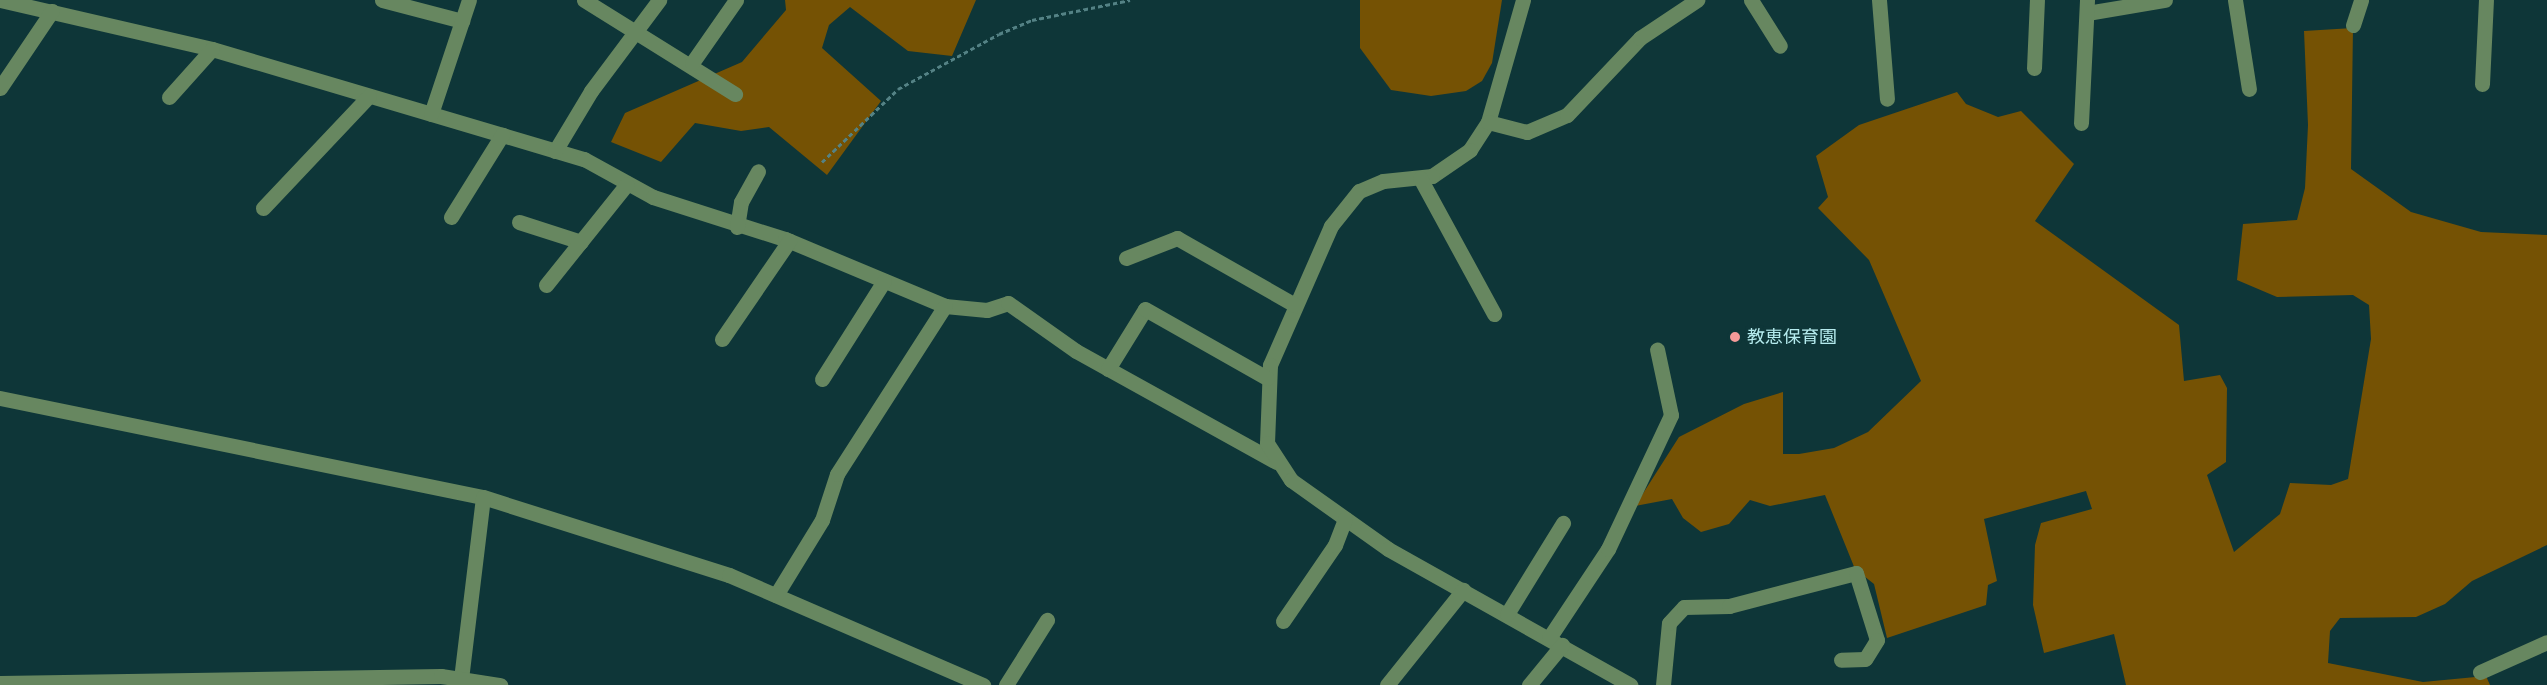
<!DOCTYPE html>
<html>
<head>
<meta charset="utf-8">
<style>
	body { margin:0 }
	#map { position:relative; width:2547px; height:685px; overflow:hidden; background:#0e3638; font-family:"Public Sans","Noto Sans JP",sans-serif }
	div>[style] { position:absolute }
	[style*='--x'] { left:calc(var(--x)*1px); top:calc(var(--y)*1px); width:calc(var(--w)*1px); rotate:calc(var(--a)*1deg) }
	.forest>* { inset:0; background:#755204 }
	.path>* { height:3px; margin-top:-1.5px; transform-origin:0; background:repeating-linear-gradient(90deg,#548285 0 4.5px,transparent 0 7.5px) }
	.minor>* { height:15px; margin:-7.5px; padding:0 7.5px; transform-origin:7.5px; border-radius:7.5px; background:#678760 }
	.dots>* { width:16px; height:16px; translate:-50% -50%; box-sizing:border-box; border:3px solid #0e3638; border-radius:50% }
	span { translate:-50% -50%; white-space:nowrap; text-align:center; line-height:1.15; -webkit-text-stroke:6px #0e3638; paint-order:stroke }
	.poi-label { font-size:18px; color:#b5ebee }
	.left { translate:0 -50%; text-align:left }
</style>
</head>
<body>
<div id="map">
	<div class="forest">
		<i style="clip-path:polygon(785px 0,976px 0,952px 56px,908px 51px,850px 7px,829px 25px,822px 48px,881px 101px,827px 175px,769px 127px,741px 131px,695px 123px,661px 162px,611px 142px,625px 113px,742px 62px,786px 10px)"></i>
		<i style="clip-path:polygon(1360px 0,1502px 0,1492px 63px,1482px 81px,1466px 91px,1431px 96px,1391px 90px,1360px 48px)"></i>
		<i style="clip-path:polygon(2353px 28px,2351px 169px,2411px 212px,2481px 232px,2547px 235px,2547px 545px,2472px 581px,2445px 604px,2416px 617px,2340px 618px,2330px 631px,2328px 663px,2423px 682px,2486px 676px,2490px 685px,2126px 685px,2114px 634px,2044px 653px,2033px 605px,2035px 545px,2041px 523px,2092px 509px,2086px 491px,1984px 519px,1997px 581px,1988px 585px,1986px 605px,1887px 638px,1874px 584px,1855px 569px,1825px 495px,1770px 506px,1750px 500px,1729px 524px,1701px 532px,1683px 518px,1672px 499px,1635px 506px,1679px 437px,1744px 404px,1783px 392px,1783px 454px,1799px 454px,1834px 448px,1868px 432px,1921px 381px,1869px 260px,1818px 208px,1828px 197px,1816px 156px,1859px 125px,1957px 92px,1966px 104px,1998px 117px,2021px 111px,2074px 164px,2035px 221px,2179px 325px,2184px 381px,2220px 375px,2227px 388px,2226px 462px,2207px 475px,2234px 552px,2280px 514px,2290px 483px,2331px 485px,2348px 479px,2371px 339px,2369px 305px,2353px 295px,2277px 297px,2237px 280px,2243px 224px,2297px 220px,2305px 188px,2308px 125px,2304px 31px)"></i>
	</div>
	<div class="path">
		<i style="--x:822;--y:162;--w:105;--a:-43.8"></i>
		<i style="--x:898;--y:89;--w:115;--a:-28.6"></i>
		<i style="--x:999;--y:34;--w:36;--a:-23"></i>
		<i style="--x:1032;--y:20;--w:100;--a:-11.5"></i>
	</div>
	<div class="minor">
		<i style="--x:0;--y:0;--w:218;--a:13"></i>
		<i style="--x:212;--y:49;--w:388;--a:16.5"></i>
		<i style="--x:584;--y:159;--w:79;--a:28.8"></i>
		<i style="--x:653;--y:197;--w:139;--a:17.7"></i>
		<i style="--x:785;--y:239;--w:173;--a:22.7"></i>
		<i style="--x:945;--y:306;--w:42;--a:5.4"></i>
		<i style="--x:987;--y:310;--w:22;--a:-18"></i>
		<i style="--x:1008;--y:303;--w:83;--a:35.2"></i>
		<i style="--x:1076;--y:351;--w:229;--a:29"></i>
		<i style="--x:382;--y:0;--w:83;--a:14.7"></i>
		<i style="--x:584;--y:0;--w:178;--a:31.9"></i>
		<i style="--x:1523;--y:0;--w:127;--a:106"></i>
		<i style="--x:1488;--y:122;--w:33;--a:123"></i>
		<i style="--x:1470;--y:150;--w:46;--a:145.6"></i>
		<i style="--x:1432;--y:176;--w:49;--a:174.2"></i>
		<i style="--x:1383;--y:181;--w:26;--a:157"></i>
		<i style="--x:1359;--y:191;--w:45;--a:128.7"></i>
		<i style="--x:1331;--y:226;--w:152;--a:113.7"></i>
		<i style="--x:1270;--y:365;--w:78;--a:92.2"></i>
		<i style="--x:1267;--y:443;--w:44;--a:57"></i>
		<i style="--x:1291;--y:480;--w:119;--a:35.4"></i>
		<i style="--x:1388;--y:549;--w:278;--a:29.3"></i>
		<i style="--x:1751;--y:0;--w:54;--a:57.8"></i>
		<i style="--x:1879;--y:0;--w:99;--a:85.4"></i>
		<i style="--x:2235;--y:0;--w:90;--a:81.1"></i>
		<i style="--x:2087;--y:13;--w:79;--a:-9.5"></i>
		<i style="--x:2353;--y:25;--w:26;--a:-72"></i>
		<i style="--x:692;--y:63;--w:77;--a:-55.1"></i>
		<i style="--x:2034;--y:68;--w:68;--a:-87.5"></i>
		<i style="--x:2482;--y:84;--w:84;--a:-87.3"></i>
		<i style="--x:0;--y:88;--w:93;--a:-56"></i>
		<i style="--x:169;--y:97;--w:64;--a:-48.1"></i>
		<i style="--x:431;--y:114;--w:120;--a:-71.6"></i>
		<i style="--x:1488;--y:122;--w:40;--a:14.4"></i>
		<i style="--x:1527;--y:132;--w:43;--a:-23"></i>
		<i style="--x:1567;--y:115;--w:106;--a:-46.5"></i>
		<i style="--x:1640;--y:38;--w:69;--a:-33.7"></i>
		<i style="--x:2081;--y:123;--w:123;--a:-87.2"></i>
		<i style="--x:555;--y:151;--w:70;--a:-59"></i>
		<i style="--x:591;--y:91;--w:114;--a:-53.2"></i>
		<i style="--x:1420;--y:178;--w:155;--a:61.4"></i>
		<i style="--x:263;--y:208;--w:154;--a:-46.6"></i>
		<i style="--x:451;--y:217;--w:97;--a:-58.1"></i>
		<i style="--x:519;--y:222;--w:65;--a:17.9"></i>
		<i style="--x:737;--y:227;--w:25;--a:-81"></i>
		<i style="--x:741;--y:202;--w:35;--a:-61"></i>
		<i style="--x:1126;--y:258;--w:55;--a:-21.4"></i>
		<i style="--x:1177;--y:238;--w:136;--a:29.6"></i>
		<i style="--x:546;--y:285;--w:129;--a:-51.3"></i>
		<i style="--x:722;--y:339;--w:119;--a:-55.6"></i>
		<i style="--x:1108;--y:369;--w:70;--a:-58.3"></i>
		<i style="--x:1145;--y:309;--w:140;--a:29.5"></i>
		<i style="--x:822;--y:379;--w:116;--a:-57.7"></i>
		<i style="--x:0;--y:398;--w:493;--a:11.6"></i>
		<i style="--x:483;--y:497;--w:258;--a:17.6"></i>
		<i style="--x:729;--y:575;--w:277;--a:23.4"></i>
		<i style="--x:776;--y:595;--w:88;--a:-58.5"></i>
		<i style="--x:822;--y:520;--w:48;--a:-71.9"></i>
		<i style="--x:837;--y:474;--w:200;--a:-57.3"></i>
		<i style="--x:1507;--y:614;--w:107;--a:-58.4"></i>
		<i style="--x:1283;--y:621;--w:92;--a:-55.6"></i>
		<i style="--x:1335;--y:545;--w:28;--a:-69"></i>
		<i style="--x:1549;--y:638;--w:107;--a:-56.5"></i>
		<i style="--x:1608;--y:549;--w:148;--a:-64.8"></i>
		<i style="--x:1671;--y:415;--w:67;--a:-102"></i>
		<i style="--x:2480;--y:672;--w:73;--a:-24.1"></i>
		<i style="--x:461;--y:679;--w:183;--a:-83.1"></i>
		<i style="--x:0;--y:683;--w:441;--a:-0.9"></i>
		<i style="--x:441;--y:676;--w:60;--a:8.7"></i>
		<i style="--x:1006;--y:685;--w:77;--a:-57.8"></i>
		<i style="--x:1387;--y:685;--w:122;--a:-51.3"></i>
		<i style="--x:1529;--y:685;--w:52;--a:-50.5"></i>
		<i style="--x:1663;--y:685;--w:62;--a:-84.5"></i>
		<i style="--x:1669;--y:623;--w:22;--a:-47"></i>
		<i style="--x:1684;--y:607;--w:45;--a:-1.3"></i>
		<i style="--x:1729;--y:606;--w:131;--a:-14.6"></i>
		<i style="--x:1856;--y:573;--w:70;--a:72.6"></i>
		<i style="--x:1877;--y:640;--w:22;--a:122"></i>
		<i style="--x:1865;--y:659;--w:24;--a:178"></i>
	</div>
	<div class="dots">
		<i style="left:1735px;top:337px;background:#f59b9a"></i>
	</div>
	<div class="poi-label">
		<span class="left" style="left:1747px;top:337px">教恵保育園</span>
	</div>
</div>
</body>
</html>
